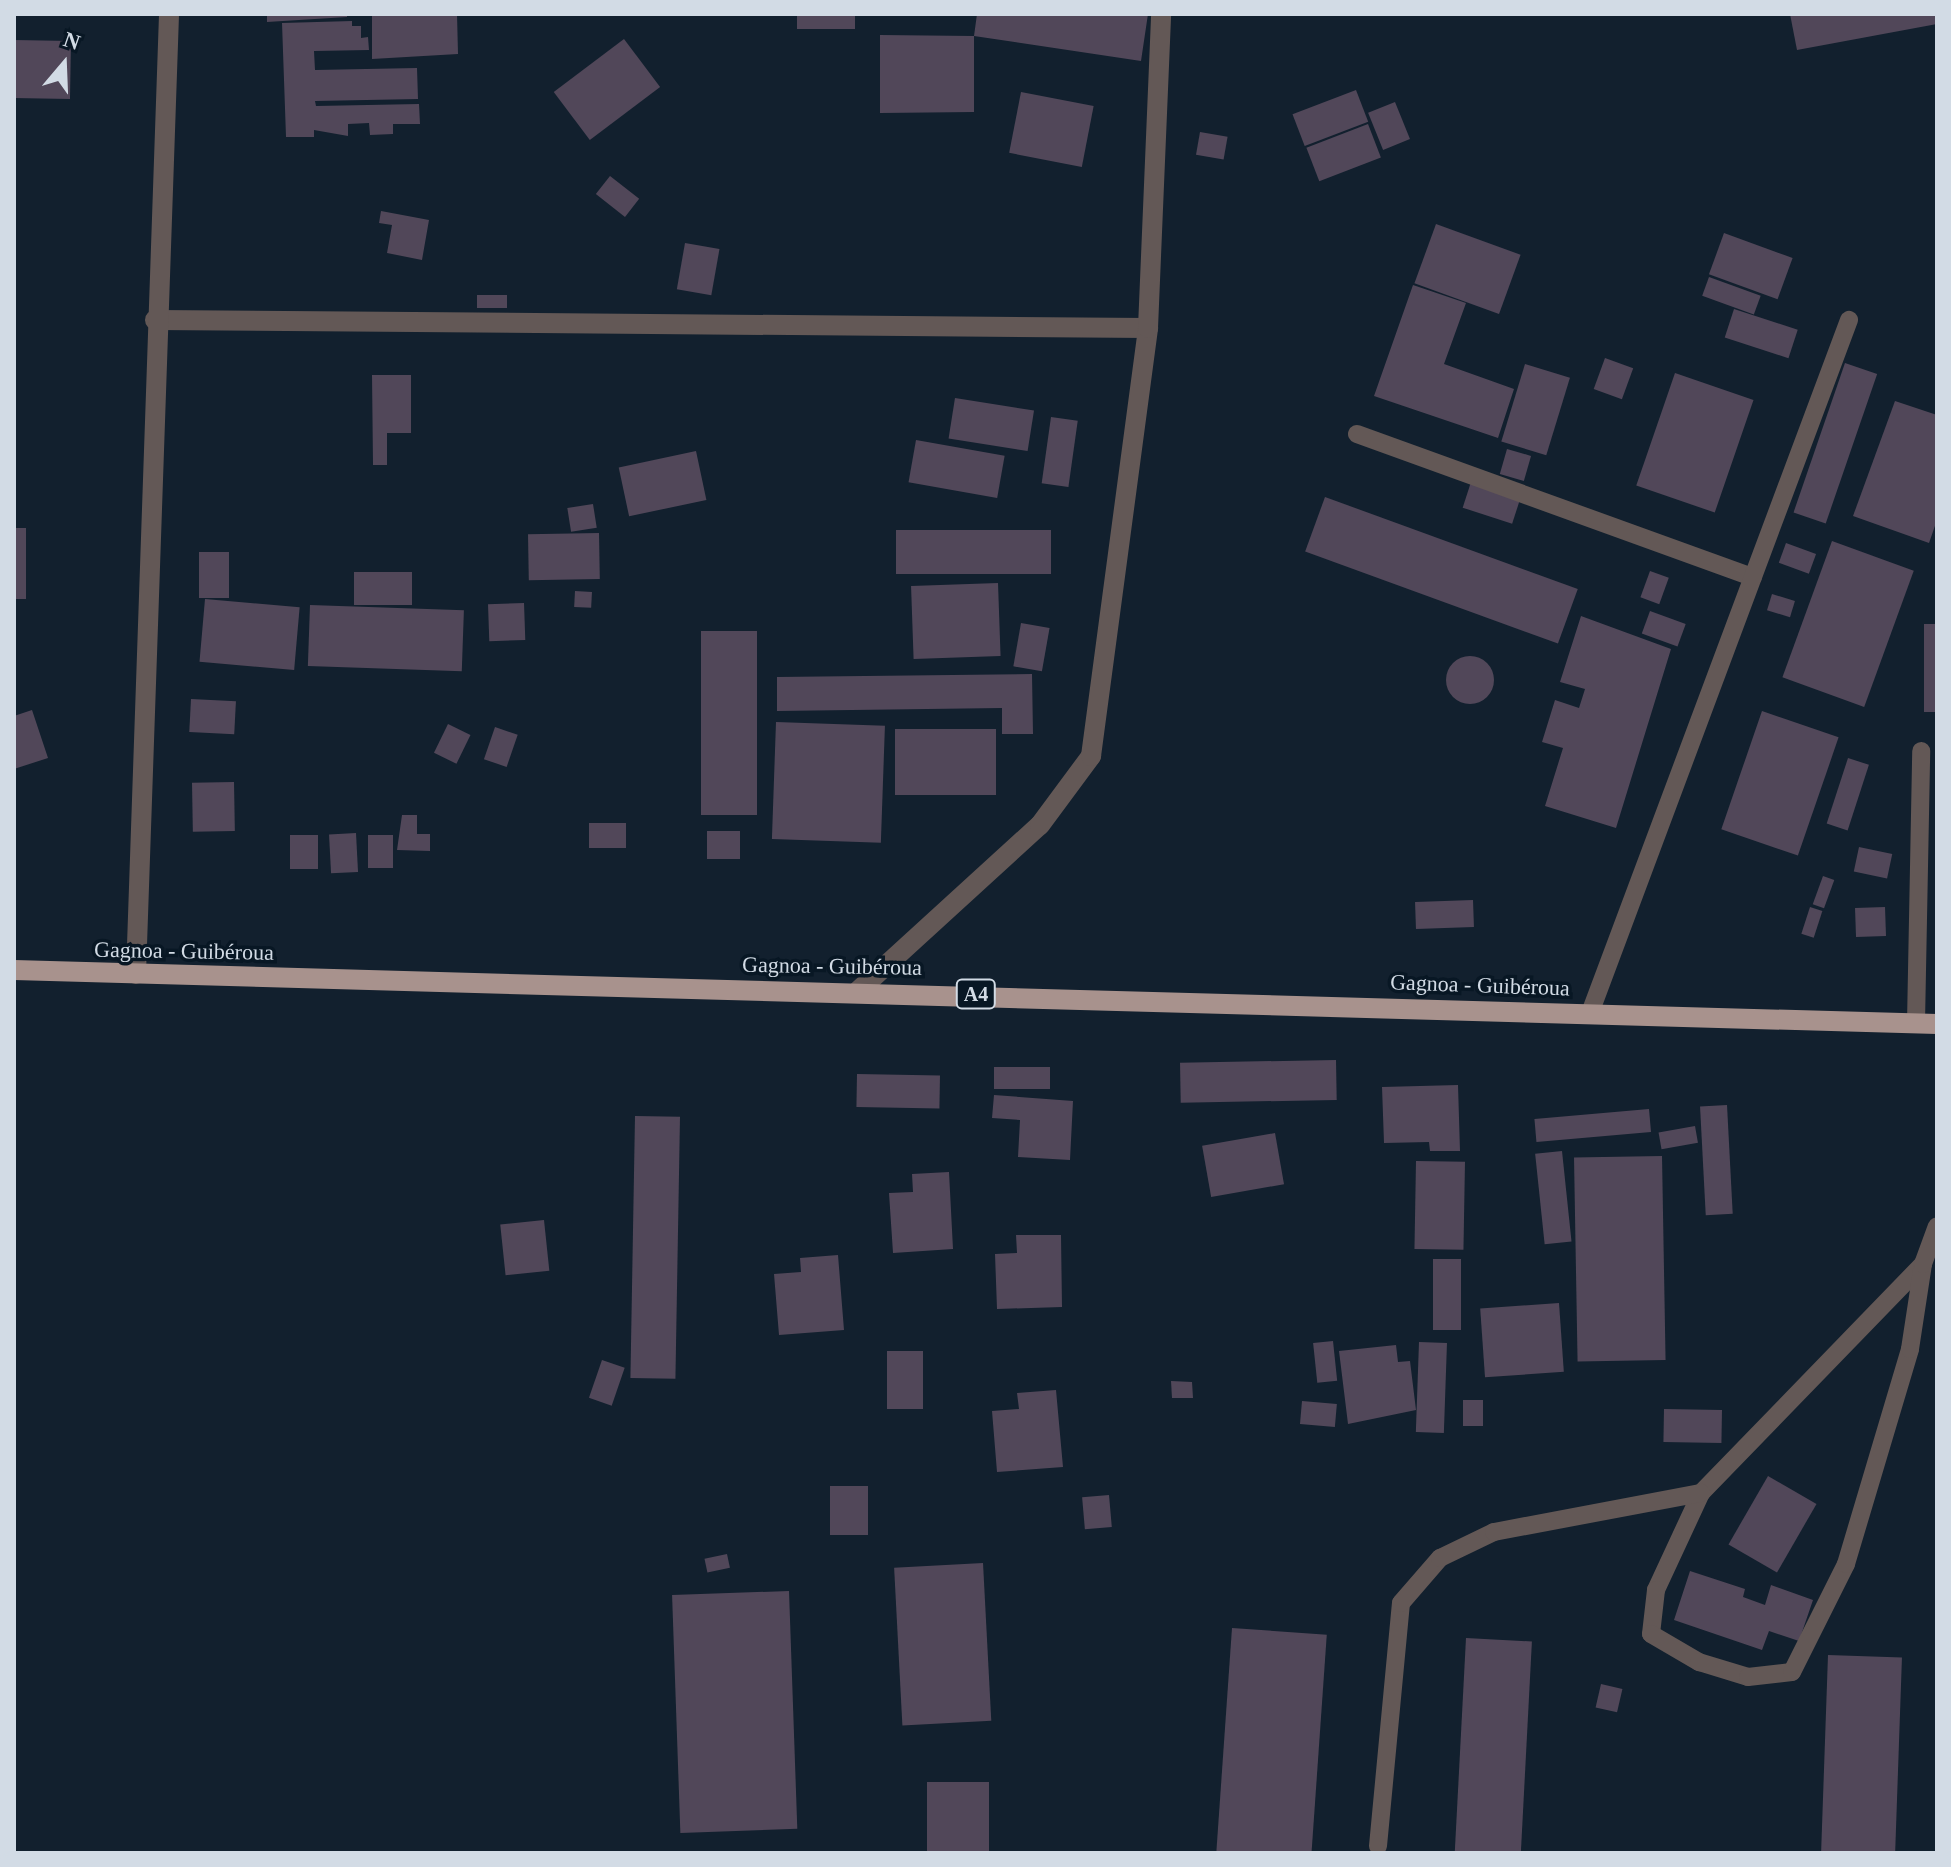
<!DOCTYPE html>
<html>
<head>
<meta charset="utf-8">
<style>
	body { margin:0 }
	#map { position:relative; width:1951px; height:1867px; overflow:hidden; background:#12202e; font-family:"Times New Roman",serif }
	div>[style] { position:absolute }
	[style*='--x'] { left:calc(var(--x)*1px); top:calc(var(--y)*1px); width:calc(var(--w)*1px); rotate:calc(var(--a)*1deg) }
	.building>* { inset:0; background:#514759; transform-origin:0 0 }
	.round { border-radius:50% }
	.service>* { height:18px; margin:-9px; padding:0 9px; transform-origin:9px; border-radius:9px; background:#635856 }
	.minor>* { height:20px; margin:-10px; padding:0 10px; transform-origin:10px; border-radius:10px; background:#635856 }
	.tertiary>* { height:20px; margin:-10px; padding:0 10px; transform-origin:10px; border-radius:10px; background:#635856 }
	.primary>* { height:20px; margin:-10px; padding:0 10px; transform-origin:10px; border-radius:10px; background:#a8928d }
	span { translate:-50% -50%; white-space:nowrap; text-align:center; line-height:1.15; -webkit-text-stroke:7px #081724; paint-order:stroke }
	.shield-label span { padding:2px 6px; background:#081724; border:2px solid; border-radius:6px; -webkit-text-stroke-width:0 }
	.shield-label { font-size:20px; color:#d2dbe5; font-weight:700 }
	.street-label { font-size:22px; color:#d2dbe5 }
	.frame { position:absolute; inset:0; border:16px solid #d2dbe5; pointer-events:none }
	.north { position:absolute; left:24px; top:24px; width:80px; height:80px; -webkit-text-stroke:6px #081724; paint-order:stroke; rotate:19deg; font-size:22px; font-weight:700; line-height:32px; text-align:center; color:#d2dbe5 }
	.north::after { content:''; display:block; margin:auto; width:28px; height:36px; background:#d2dbe5; clip-path:polygon(50% 0,100% 100%,50% 72%,0 100%) }
</style>
</head>
<body>
<div id="map">
	<div class="building">
		<i style="clip-path:polygon(267px 14px,347px 14px,347px 17px,267px 22px)"></i>
		<i style="clip-path:polygon(388px 14px,457px 14px,458px 54px,372px 59px,372px 15px)"></i>
		<i style="left:797px;top:14px;width:58px;height:15px"></i>
		<i style="clip-path:polygon(977px 14px,1148px 14px,1141px 61px,974px 36px,974px 112px,880px 113px,880px 35px,974px 36px)"></i>
		<i style="clip-path:polygon(1790px 14px,1937px 14px,1937px 24px,1797px 50px)"></i>
		<i style="clip-path:polygon(352px 21px,352px 26px,361px 26px,361px 38px,368px 37px,369px 50px,314px 51px,315px 70px,417px 68px,418px 99px,315px 101px,316px 106px,419px 104px,420px 124px,393px 124px,393px 134px,370px 135px,369px 123px,348px 124px,348px 136px,314px 130px,314px 137px,286px 137px,282px 23px)"></i>
		<i style="left:624px;top:39px;width:60px;height:88px;rotate:53deg"></i>
		<i style="left:14px;top:40px;width:57px;height:58px;rotate:1deg"></i>
		<i style="left:1356px;top:90px;width:34px;height:68px;rotate:69deg"></i>
		<i style="left:1021px;top:92px;width:74px;height:62px;rotate:11deg"></i>
		<i style="left:1395px;top:102px;width:40px;height:29px;rotate:68deg"></i>
		<i style="left:1368px;top:124px;width:36px;height:66px;rotate:69deg"></i>
		<i style="left:1200px;top:132px;width:28px;height:23px;rotate:10deg"></i>
		<i style="left:610px;top:176px;width:37px;height:23px;rotate:38deg"></i>
		<i style="clip-path:polygon(381px 211px,429px 220px,422px 260px,387px 253px,392px 225px,379px 223px)"></i>
		<i style="left:1436px;top:224px;width:90px;height:63px;rotate:20deg"></i>
		<i style="left:1724px;top:233px;width:73px;height:44px;rotate:20deg"></i>
		<i style="left:685px;top:243px;width:35px;height:47px;rotate:10deg"></i>
		<i style="left:1709px;top:277px;width:55px;height:20px;rotate:20deg"></i>
		<i style="clip-path:polygon(1413px 285px,1466px 303px,1444px 364px,1514px 389px,1498px 438px,1374px 396px)"></i>
		<i style="left:477px;top:295px;width:30px;height:13px"></i>
		<i style="left:1734px;top:309px;width:67px;height:30px;rotate:18deg"></i>
		<i style="left:1605px;top:358px;width:30px;height:33px;rotate:20deg"></i>
		<i style="left:1845px;top:363px;width:34px;height:158px;rotate:19deg"></i>
		<i style="left:1525px;top:364px;width:47px;height:81px;rotate:17deg"></i>
		<i style="left:1675px;top:373px;width:83px;height:119px;rotate:19deg"></i>
		<i style="clip-path:polygon(372px 375px,411px 375px,411px 433px,387px 433px,387px 465px,373px 465px)"></i>
		<i style="left:955px;top:398px;width:80px;height:41px;rotate:9deg"></i>
		<i style="clip-path:polygon(1895px 401px,1937px 415px,1937px 520px,1929px 543px,1853px 516px)"></i>
		<i style="left:1051px;top:417px;width:27px;height:67px;rotate:8deg"></i>
		<i style="left:916px;top:440px;width:90px;height:43px;rotate:10deg"></i>
		<i style="left:1507px;top:449px;width:25px;height:26px;rotate:16deg"></i>
		<i style="left:696px;top:451px;width:50px;height:79px;rotate:78deg"></i>
		<i style="left:1471px;top:482px;width:52px;height:27px;rotate:18deg"></i>
		<i style="left:1325px;top:497px;width:269px;height:58px;rotate:20deg"></i>
		<i style="left:593px;top:504px;width:24px;height:26px;rotate:81deg"></i>
		<i style="left:14px;top:528px;width:12px;height:71px"></i>
		<i style="left:1051px;top:530px;width:44px;height:155px;rotate:90deg"></i>
		<i style="left:599px;top:533px;width:46px;height:71px;rotate:89deg"></i>
		<i style="left:1832px;top:541px;width:87px;height:145px;rotate:20deg"></i>
		<i style="left:1786px;top:543px;width:32px;height:21px;rotate:20deg"></i>
		<i style="left:199px;top:552px;width:30px;height:46px"></i>
		<i style="left:1650px;top:571px;width:20px;height:28px;rotate:20deg"></i>
		<i style="left:412px;top:572px;width:33px;height:58px;rotate:90deg"></i>
		<i style="left:998px;top:583px;width:73px;height:87px;rotate:88deg"></i>
		<i style="left:575px;top:591px;width:17px;height:16px;rotate:3deg"></i>
		<i style="left:1772px;top:594px;width:24px;height:17px;rotate:17deg"></i>
		<i style="left:205px;top:599px;width:95px;height:63px;rotate:5deg"></i>
		<i style="left:524px;top:603px;width:37px;height:36px;rotate:88deg"></i>
		<i style="left:310px;top:605px;width:154px;height:61px;rotate:2deg"></i>
		<i style="left:1650px;top:611px;width:38px;height:24px;rotate:20deg"></i>
		<i style="clip-path:polygon(1581px 616px,1671px 649px,1616px 828px,1545px 806px,1563px 748px,1542px 742px,1555px 700px,1579px 708px,1585px 689px,1560px 682px)"></i>
		<i style="left:1021px;top:623px;width:29px;height:44px;rotate:10deg"></i>
		<i style="left:1924px;top:624px;width:13px;height:88px"></i>
		<i style="left:701px;top:631px;width:56px;height:184px"></i>
		<i class="round" style="left:1446px;top:656px;width:48px;height:48px"></i>
		<i style="clip-path:polygon(1032px 674px,1033px 734px,1002px 734px,1002px 708px,777px 711px,777px 677px)"></i>
		<i style="left:191px;top:699px;width:45px;height:33px;rotate:3deg"></i>
		<i style="clip-path:polygon(32px 710px,48px 758px,14px 769px,14px 716px)"></i>
		<i style="left:1762px;top:711px;width:81px;height:125px;rotate:19deg"></i>
		<i style="left:776px;top:722px;width:109px;height:117px;rotate:2deg"></i>
		<i style="left:448px;top:724px;width:25px;height:32px;rotate:26deg"></i>
		<i style="left:495px;top:727px;width:24px;height:34px;rotate:19deg"></i>
		<i style="left:895px;top:729px;width:101px;height:66px"></i>
		<i style="left:1848px;top:758px;width:22px;height:69px;rotate:18deg"></i>
		<i style="left:234px;top:782px;width:49px;height:42px;rotate:89deg"></i>
		<i style="clip-path:polygon(402px 815px,417px 815px,417px 834px,430px 834px,430px 851px,397px 850px)"></i>
		<i style="left:589px;top:823px;width:37px;height:25px"></i>
		<i style="left:707px;top:831px;width:33px;height:28px"></i>
		<i style="left:356px;top:833px;width:39px;height:27px;rotate:87deg"></i>
		<i style="left:318px;top:835px;width:34px;height:28px;rotate:90deg"></i>
		<i style="left:368px;top:835px;width:25px;height:33px"></i>
		<i style="left:1859px;top:847px;width:34px;height:25px;rotate:12deg"></i>
		<i style="left:1823px;top:876px;width:12px;height:30px;rotate:20deg"></i>
		<i style="left:1473px;top:900px;width:27px;height:58px;rotate:88deg"></i>
		<i style="left:1810px;top:907px;width:13px;height:28px;rotate:18deg"></i>
		<i style="left:1885px;top:907px;width:29px;height:30px;rotate:88deg"></i>
		<i style="left:1336px;top:1060px;width:40px;height:156px;rotate:89deg"></i>
		<i style="left:994px;top:1067px;width:56px;height:22px"></i>
		<i style="left:857px;top:1074px;width:83px;height:33px;rotate:1deg"></i>
		<i style="clip-path:polygon(1458px 1085px,1460px 1151px,1430px 1151px,1429px 1142px,1384px 1143px,1382px 1087px)"></i>
		<i style="clip-path:polygon(994px 1095px,1073px 1101px,1070px 1160px,1018px 1157px,1020px 1120px,992px 1118px)"></i>
		<i style="left:1727px;top:1105px;width:109px;height:27px;rotate:87deg"></i>
		<i style="left:1649px;top:1109px;width:23px;height:115px;rotate:85deg"></i>
		<i style="left:635px;top:1116px;width:45px;height:262px;rotate:1deg"></i>
		<i style="left:1695px;top:1126px;width:17px;height:37px;rotate:80deg"></i>
		<i style="left:1275px;top:1133px;width:52px;height:74px;rotate:80deg"></i>
		<i style="left:1562px;top:1151px;width:91px;height:27px;rotate:84deg"></i>
		<i style="left:1662px;top:1156px;width:204px;height:88px;rotate:89deg"></i>
		<i style="left:1416px;top:1161px;width:49px;height:88px;rotate:1deg"></i>
		<i style="clip-path:polygon(949px 1172px,953px 1249px,893px 1253px,889px 1193px,913px 1192px,912px 1174px)"></i>
		<i style="left:544px;top:1220px;width:51px;height:44px;rotate:84deg"></i>
		<i style="clip-path:polygon(1016px 1235px,1061px 1235px,1062px 1307px,997px 1309px,995px 1254px,1017px 1253px)"></i>
		<i style="clip-path:polygon(838px 1255px,844px 1330px,779px 1335px,774px 1274px,801px 1272px,800px 1258px)"></i>
		<i style="left:1433px;top:1259px;width:28px;height:71px"></i>
		<i style="left:1559px;top:1303px;width:69px;height:79px;rotate:86deg"></i>
		<i style="left:1333px;top:1341px;width:40px;height:20px;rotate:84deg"></i>
		<i style="left:1419px;top:1342px;width:28px;height:90px;rotate:2deg"></i>
		<i style="clip-path:polygon(1396px 1345px,1398px 1362px,1410px 1361px,1416px 1410px,1348px 1424px,1339px 1351px)"></i>
		<i style="left:923px;top:1351px;width:58px;height:36px;rotate:90deg"></i>
		<i style="left:602px;top:1360px;width:24px;height:40px;rotate:19deg"></i>
		<i style="clip-path:polygon(1171px 1381px,1192px 1382px,1193px 1398px,1172px 1398px)"></i>
		<i style="clip-path:polygon(1056px 1390px,1063px 1467px,997px 1472px,992px 1411px,1019px 1409px,1017px 1393px)"></i>
		<i style="left:1463px;top:1400px;width:20px;height:26px"></i>
		<i style="left:1302px;top:1401px;width:35px;height:23px;rotate:5deg"></i>
		<i style="left:1664px;top:1409px;width:58px;height:33px;rotate:1deg"></i>
		<i style="left:1768px;top:1476px;width:56px;height:79px;rotate:30deg"></i>
		<i style="left:830px;top:1486px;width:38px;height:49px"></i>
		<i style="left:1109px;top:1495px;width:32px;height:27px;rotate:85deg"></i>
		<i style="left:727px;top:1554px;width:14px;height:23px;rotate:78deg"></i>
		<i style="left:983px;top:1563px;width:158px;height:89px;rotate:87deg"></i>
		<i style="clip-path:polygon(1690px 1571px,1745px 1589px,1743px 1597px,1765px 1605px,1771px 1585px,1813px 1600px,1799px 1641px,1769px 1631px,1762px 1650px,1674px 1620px)"></i>
		<i style="left:789px;top:1591px;width:238px;height:117px;rotate:88deg"></i>
		<i style="left:1232px;top:1628px;width:95px;height:225px;rotate:4deg"></i>
		<i style="left:1466px;top:1638px;width:66px;height:215px;rotate:3deg"></i>
		<i style="left:1828px;top:1655px;width:74px;height:198px;rotate:2deg"></i>
		<i style="left:1601px;top:1684px;width:22px;height:24px;rotate:13deg"></i>
		<i style="left:927px;top:1782px;width:62px;height:71px"></i>
	</div>
	<div class="service">
		<i style="--x:1357;--y:434;--w:421;--a:19.9"></i>
		<i style="--x:1590;--y:1013;--w:740;--a:-69.51"></i>
		<i style="--x:1916;--y:1023;--w:272;--a:-88.9"></i>
		<i style="--x:1923;--y:1264;--w:319;--a:134.1"></i>
		<i style="--x:1701;--y:1493;--w:107;--a:114.9"></i>
		<i style="--x:1656;--y:1590;--w:44;--a:96.5"></i>
		<i style="--x:1651;--y:1634;--w:56;--a:30.3"></i>
		<i style="--x:1699;--y:1662;--w:51;--a:17"></i>
		<i style="--x:1748;--y:1677;--w:44;--a:-6.5"></i>
		<i style="--x:1792;--y:1672;--w:121;--a:-63.4"></i>
		<i style="--x:1846;--y:1564;--w:224;--a:-73.4"></i>
		<i style="--x:1910;--y:1349;--w:86;--a:-81.3"></i>
		<i style="--x:1923;--y:1264;--w:40;--a:-69.8"></i>
		<i style="--x:1378;--y:1846;--w:244;--a:-84.6"></i>
		<i style="--x:1401;--y:1603;--w:60;--a:-49.1"></i>
		<i style="--x:1440;--y:1558;--w:60;--a:-25.7"></i>
		<i style="--x:1494;--y:1532;--w:211;--a:-10.7"></i>
	</div>
	<div class="minor">
		<i style="--x:155;--y:320;--w:993;--a:0.46"></i>
		<i style="--x:858;--y:991;--w:246;--a:-42.4"></i>
		<i style="--x:1040;--y:825;--w:86;--a:-53.5"></i>
		<i style="--x:1091;--y:756;--w:432;--a:-82.4"></i>
		<i style="--x:1148;--y:328;--w:314;--a:-87.6"></i>
	</div>
	<div class="tertiary">
		<i style="--x:136;--y:974;--w:961;--a:-88.03"></i>
	</div>
	<div class="primary">
		<i style="--x:14;--y:970;--w:1924;--a:1.61"></i>
	</div>
	<div class="shield-label">
		<span style="left:976px;top:994px">A4</span>
	</div>
	<div class="street-label">
		<span style="left:184px;top:951px;rotate:1deg">Gagnoa - Guibéroua</span>
		<span style="left:832px;top:966px;rotate:1deg">Gagnoa - Guibéroua</span>
		<span style="left:1480px;top:985px;rotate:2deg">Gagnoa - Guibéroua</span>
	</div>
	<div class="frame"></div>
	<div class="north">N</div>
</div>
</body>
</html>
